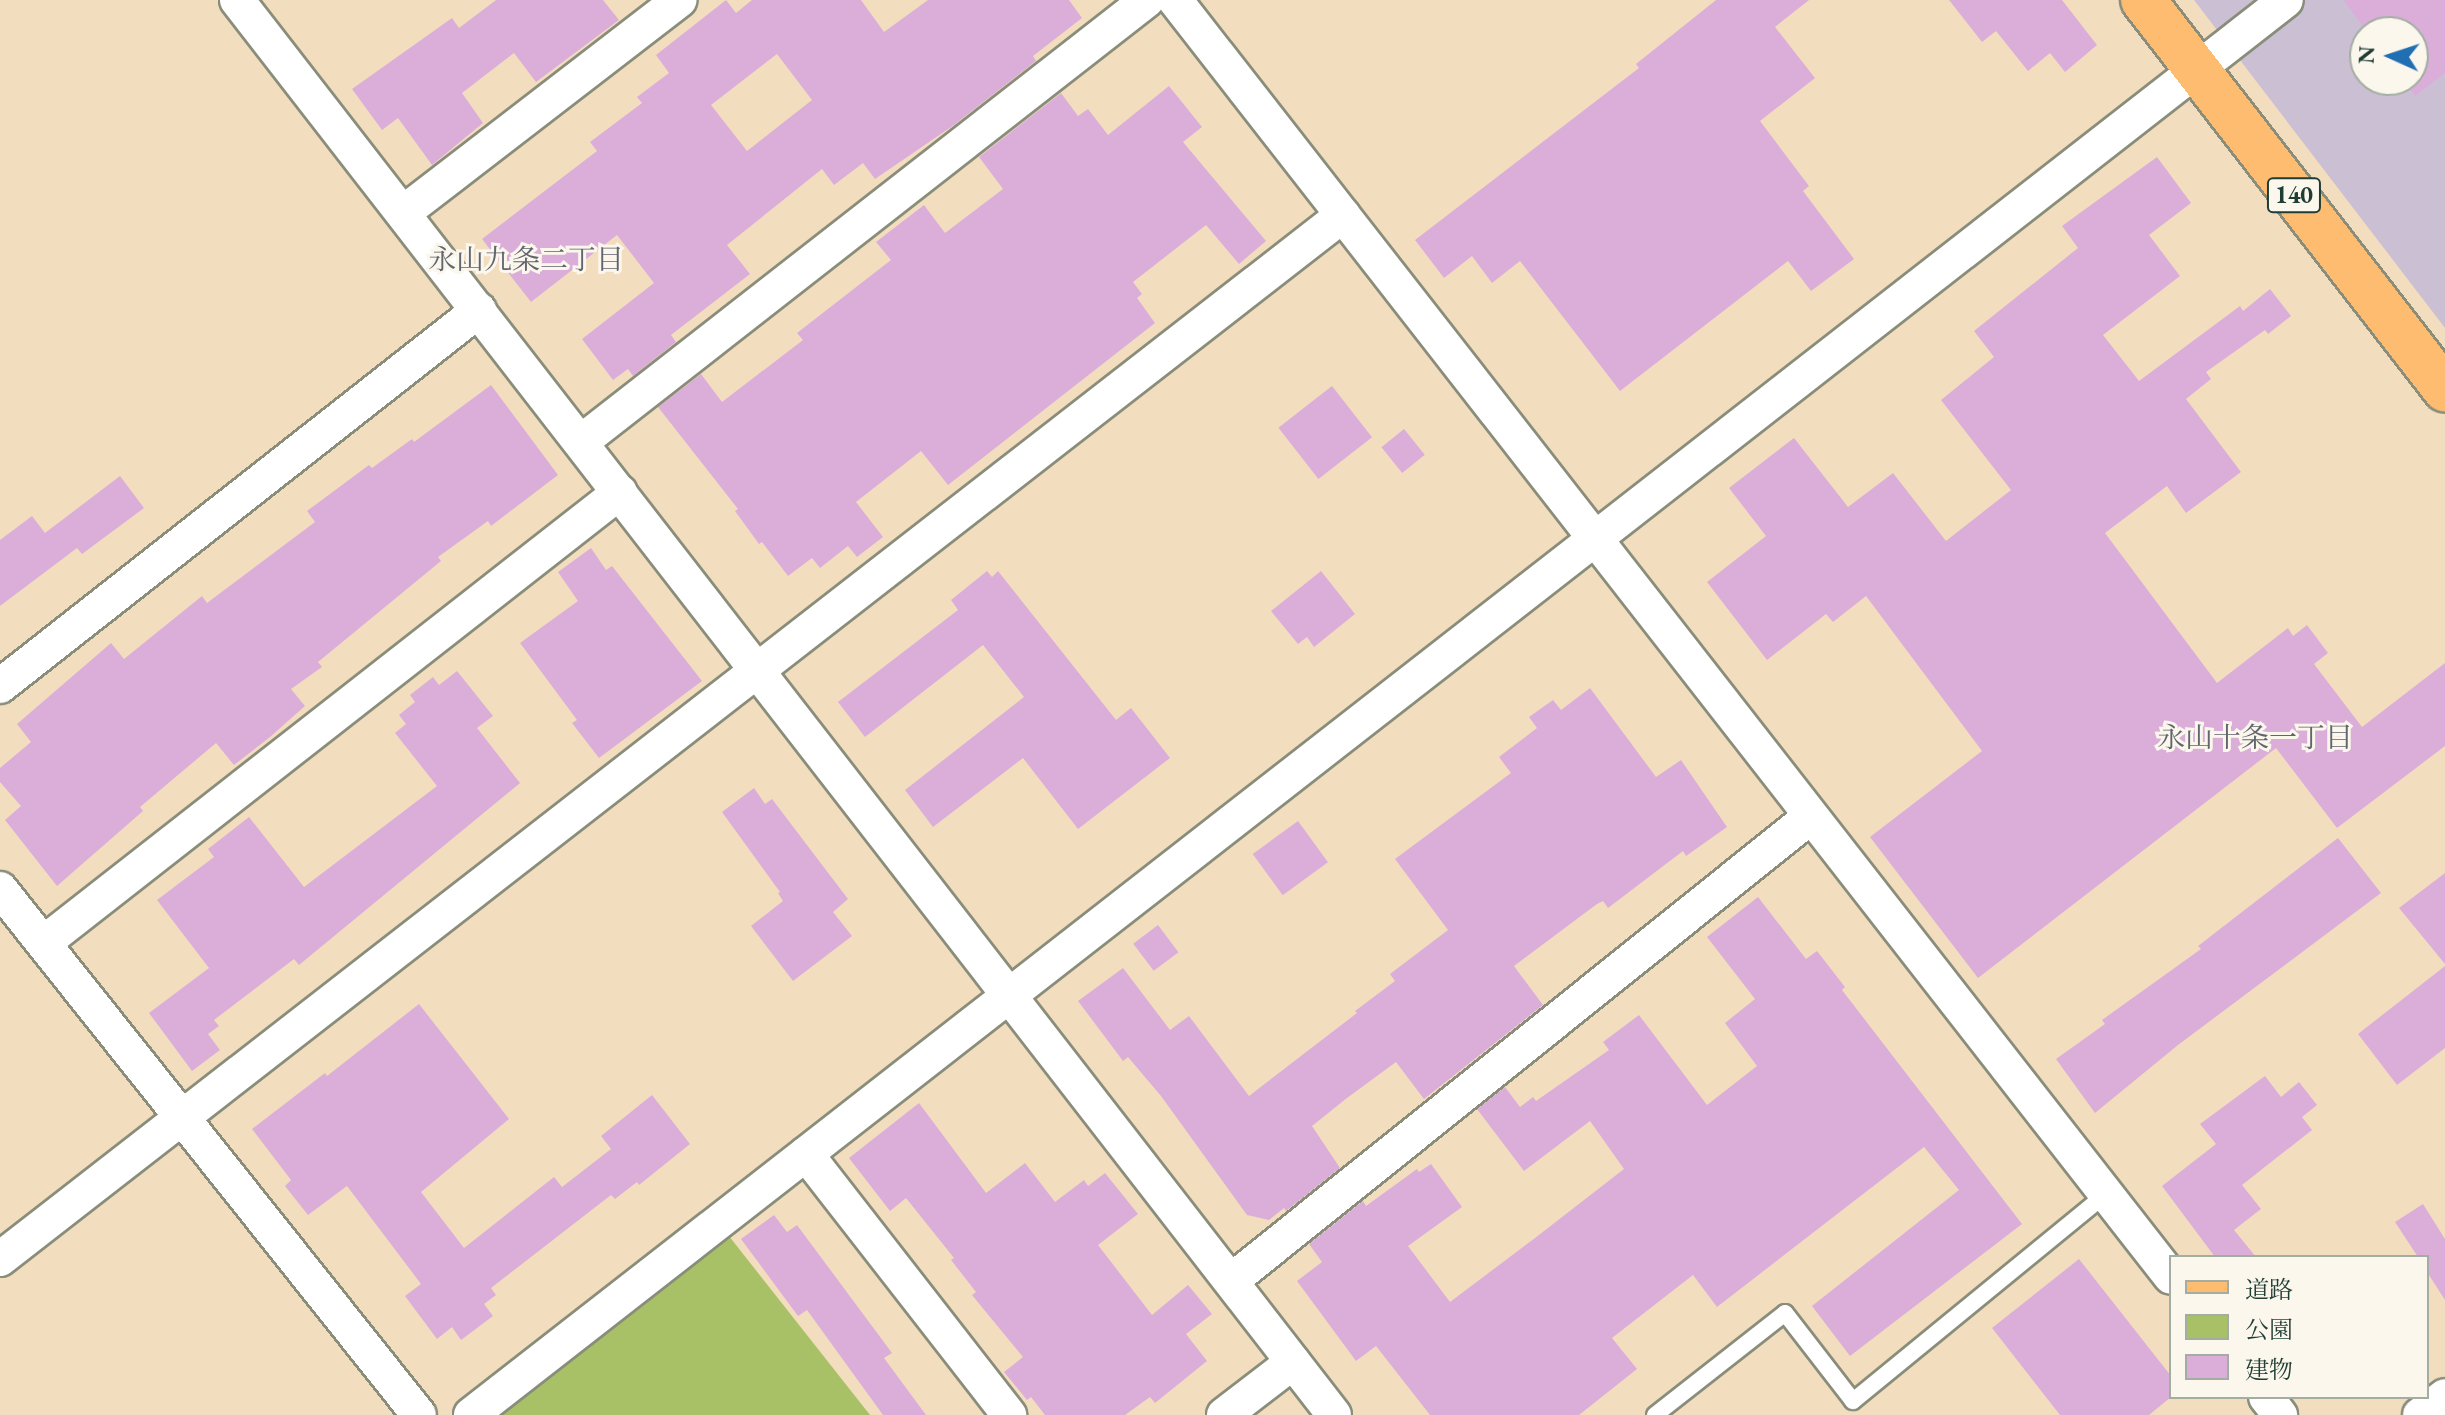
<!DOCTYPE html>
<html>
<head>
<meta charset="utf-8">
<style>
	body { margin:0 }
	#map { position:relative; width:2445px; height:1415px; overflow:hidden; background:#f3ddbf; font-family:"EB Garamond","Noto Serif JP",serif }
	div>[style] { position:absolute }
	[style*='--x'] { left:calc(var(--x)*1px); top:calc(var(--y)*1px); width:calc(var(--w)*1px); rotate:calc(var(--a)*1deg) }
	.industrial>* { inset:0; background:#cbbfd4 }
	.green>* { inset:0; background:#a8c167 }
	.building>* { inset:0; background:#dbaeda; transform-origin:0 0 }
	.roads { filter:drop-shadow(2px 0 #898d7a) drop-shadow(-2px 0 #898d7a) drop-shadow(0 2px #898d7a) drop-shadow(0 -2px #898d7a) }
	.lane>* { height:16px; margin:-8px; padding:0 8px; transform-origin:8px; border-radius:8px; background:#fff }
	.street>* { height:34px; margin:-17px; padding:0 17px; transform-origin:17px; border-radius:17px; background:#fff }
	.primary>* { height:44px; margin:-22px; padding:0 22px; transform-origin:22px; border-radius:22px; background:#febc70 }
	span { translate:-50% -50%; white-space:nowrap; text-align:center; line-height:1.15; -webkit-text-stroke:6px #fbf7ec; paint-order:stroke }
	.shield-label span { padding:2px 6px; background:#fbf7ec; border:2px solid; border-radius:6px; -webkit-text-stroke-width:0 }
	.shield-label { font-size:24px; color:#1f3d34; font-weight:700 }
	.neighbourhood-label { font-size:28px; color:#61656e }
	.legend { position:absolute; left:2169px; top:1255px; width:260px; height:144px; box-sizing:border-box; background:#fbf7ec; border:2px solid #a3ada2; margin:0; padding:10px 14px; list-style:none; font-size:24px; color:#1f3d34 }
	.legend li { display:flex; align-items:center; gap:16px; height:40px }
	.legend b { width:40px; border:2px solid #a3ada2 }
	.north { position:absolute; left:2349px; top:16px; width:80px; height:80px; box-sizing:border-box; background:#fbf7ec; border:2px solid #a3ada2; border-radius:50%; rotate:273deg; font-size:22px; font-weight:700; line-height:32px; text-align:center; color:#1f3d34 }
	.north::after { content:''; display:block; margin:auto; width:28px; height:36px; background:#1f6fb2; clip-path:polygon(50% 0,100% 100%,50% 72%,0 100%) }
</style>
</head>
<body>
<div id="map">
	<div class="industrial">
		<i style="clip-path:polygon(evenodd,2194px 0,2445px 0,2445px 328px,2194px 0,2365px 32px,2413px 32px,2413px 80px,2365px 80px,2365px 32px)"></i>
	</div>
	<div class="green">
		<i style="clip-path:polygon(725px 1231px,870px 1415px,502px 1415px)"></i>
	</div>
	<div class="building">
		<i style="clip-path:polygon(496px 0,603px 0,619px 20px,536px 82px,514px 53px,462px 93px,483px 123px,432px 165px,398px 118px,382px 130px,352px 89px,452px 18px,459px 28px)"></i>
		<i style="clip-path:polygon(evenodd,726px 0,736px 13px,752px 0,861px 0,884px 32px,928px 0,1069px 0,1082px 18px,1033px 56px,1036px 61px,954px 125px,875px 179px,863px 163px,834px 185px,822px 169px,727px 245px,750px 274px,671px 335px,676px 342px,633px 376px,628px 369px,613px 380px,582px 339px,654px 283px,617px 235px,531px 302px,482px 239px,597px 151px,590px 142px,642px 103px,637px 97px,669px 73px,656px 55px,726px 0,777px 54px,812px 100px,747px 151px,711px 105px,777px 54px)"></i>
		<i style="clip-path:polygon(1716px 0,1809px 0,1775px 27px,1815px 78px,1760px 121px,1809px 186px,1803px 191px,1854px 259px,1811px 291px,1788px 261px,1620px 391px,1520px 261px,1492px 283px,1472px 256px,1444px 278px,1415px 240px,1639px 68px,1636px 64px)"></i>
		<i style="clip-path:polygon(1949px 0,2062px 0,2097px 45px,2065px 72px,2050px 53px,2028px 71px,1996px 31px,1982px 42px)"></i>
		<i style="clip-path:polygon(2343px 0,2445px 0,2445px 73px,2415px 96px,2403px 80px,2413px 80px,2413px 32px,2367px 32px)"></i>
		<i style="clip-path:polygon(1169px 86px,1202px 127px,1183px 142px,1266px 241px,1239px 264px,1206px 225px,1133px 282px,1142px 294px,1137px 298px,1155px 323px,948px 485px,921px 451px,856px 502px,883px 537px,857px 557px,848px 546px,820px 568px,812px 558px,788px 576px,762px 542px,759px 544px,735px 511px,738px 509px,658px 407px,701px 374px,722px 402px,803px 340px,797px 333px,891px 260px,876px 242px,924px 205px,945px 233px,1003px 189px,979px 157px,1061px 93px,1078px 116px,1088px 109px,1108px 135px)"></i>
		<i style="clip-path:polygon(2157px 157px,2191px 203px,2149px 235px,2180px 276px,2103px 335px,2139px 381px,2240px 306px,2243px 311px,2270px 289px,2291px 316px,2268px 334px,2265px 330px,2206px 372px,2211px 379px,2186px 399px,2241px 472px,2186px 513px,2167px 486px,2105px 533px,2217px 683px,2288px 628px,2293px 636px,2307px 625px,2328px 653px,2314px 664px,2362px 727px,2445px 663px,2445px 746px,2337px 828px,2276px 748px,1978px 978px,1870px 837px,1982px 751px,1866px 596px,1833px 622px,1826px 614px,1767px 660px,1707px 582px,1766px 536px,1729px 488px,1794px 438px,1848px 507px,1893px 473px,1946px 541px,2011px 490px,1941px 400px,1994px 357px,1974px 331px,2078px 248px,2062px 226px)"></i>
		<i style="clip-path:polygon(491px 385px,558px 475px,491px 526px,488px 521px,438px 557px,441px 561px,318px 662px,322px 667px,291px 689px,305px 706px,270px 737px,234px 765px,216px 743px,140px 807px,143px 811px,57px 886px,5px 820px,21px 806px,0 782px,0 768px,31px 742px,17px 724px,111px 643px,124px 659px,202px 596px,207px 603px,315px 522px,307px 511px,369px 465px,372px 468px,412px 439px,414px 442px)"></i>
		<i style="left:1332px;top:386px;width:65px;height:68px;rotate:52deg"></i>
		<i style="left:1404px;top:429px;width:33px;height:29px;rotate:51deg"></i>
		<i style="clip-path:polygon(120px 476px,144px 508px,82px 554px,77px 548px,0 606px,0 540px,32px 516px,45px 533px)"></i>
		<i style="clip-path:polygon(591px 548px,606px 570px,612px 566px,702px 681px,599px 758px,572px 723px,577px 720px,520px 643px,578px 601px,558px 572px)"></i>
		<i style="clip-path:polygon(987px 571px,992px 577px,998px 571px,1116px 720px,1131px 708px,1170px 758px,1078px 829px,1023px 758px,933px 827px,905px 790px,1024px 697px,983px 645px,865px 737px,838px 702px,958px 610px,951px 600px)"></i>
		<i style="clip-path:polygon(1321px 571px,1355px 614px,1314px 647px,1307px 637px,1298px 644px,1271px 611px)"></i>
		<i style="clip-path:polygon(457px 671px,493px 716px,477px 728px,520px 783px,299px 965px,294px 959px,214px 1020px,219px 1026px,208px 1034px,220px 1050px,192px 1071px,149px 1013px,209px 968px,157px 900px,214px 857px,208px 849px,249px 817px,304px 887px,437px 786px,395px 733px,406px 724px,399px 715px,415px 702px,410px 695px,433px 677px,439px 685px)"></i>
		<i style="clip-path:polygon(1590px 688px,1656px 777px,1681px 760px,1727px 827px,1686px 856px,1683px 851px,1608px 908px,1603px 901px,1597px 904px,1514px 966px,1543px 1005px,1424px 1099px,1396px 1062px,1347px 1098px,1312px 1126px,1340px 1168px,1286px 1211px,1284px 1208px,1269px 1220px,1247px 1215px,1161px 1096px,1128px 1057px,1123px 1061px,1078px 1001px,1123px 968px,1170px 1030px,1189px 1016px,1249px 1096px,1357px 1013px,1355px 1011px,1395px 981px,1390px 974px,1448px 930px,1395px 859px,1511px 773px,1499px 757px,1537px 728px,1529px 717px,1553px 700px,1561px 710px)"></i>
		<i style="clip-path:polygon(754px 788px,765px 804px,772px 799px,848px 899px,833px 912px,852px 936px,793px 981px,751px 926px,783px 901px,778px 893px,780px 892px,722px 812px)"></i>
		<i style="left:1298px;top:821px;width:51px;height:56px;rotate:54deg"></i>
		<i style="clip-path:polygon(2338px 838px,2381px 893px,2178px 1045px,2095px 1113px,2056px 1059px,2105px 1024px,2102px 1020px,2201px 949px,2198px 946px)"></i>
		<i style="clip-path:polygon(2445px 873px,2445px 964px,2399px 908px)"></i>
		<i style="clip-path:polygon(1758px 897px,1806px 959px,1817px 951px,1845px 987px,1842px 990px,2022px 1224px,1850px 1356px,1812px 1306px,1959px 1190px,1924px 1147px,1717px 1307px,1693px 1275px,1612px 1338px,1637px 1369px,1579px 1415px,1430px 1415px,1376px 1346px,1356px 1361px,1297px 1281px,1322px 1262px,1309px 1244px,1363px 1201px,1366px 1206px,1417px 1169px,1419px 1172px,1431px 1164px,1462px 1207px,1408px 1246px,1450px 1302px,1535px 1238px,1624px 1169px,1590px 1121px,1524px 1171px,1477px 1109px,1505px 1087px,1520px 1107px,1533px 1097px,1536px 1101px,1609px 1050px,1603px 1042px,1639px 1015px,1707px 1105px,1757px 1066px,1725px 1023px,1755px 999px,1707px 937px)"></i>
		<i style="left:1158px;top:925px;width:34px;height:31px;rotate:53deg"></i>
		<i style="clip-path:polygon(2445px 966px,2445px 1048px,2397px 1085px,2358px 1034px)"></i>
		<i style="clip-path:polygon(419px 1004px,509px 1119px,421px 1192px,464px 1248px,554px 1177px,562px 1187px,611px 1149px,601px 1136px,652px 1095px,690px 1144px,639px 1185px,637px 1182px,615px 1199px,611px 1195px,491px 1288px,496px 1295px,484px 1304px,493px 1316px,461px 1340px,452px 1327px,437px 1339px,405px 1296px,421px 1284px,347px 1186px,308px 1215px,285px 1186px,291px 1180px,252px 1129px,325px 1073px,327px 1076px)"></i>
		<i style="clip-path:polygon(2265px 1076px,2281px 1097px,2299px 1082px,2317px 1105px,2302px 1117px,2312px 1130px,2242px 1185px,2261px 1209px,2234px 1230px,2256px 1257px,2215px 1257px,2162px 1186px,2216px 1144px,2200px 1124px)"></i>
		<i style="clip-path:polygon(919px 1103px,986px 1193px,1025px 1163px,1055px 1202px,1084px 1180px,1088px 1186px,1105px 1173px,1138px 1214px,1098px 1245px,1152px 1315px,1188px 1285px,1212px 1314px,1186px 1334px,1207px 1361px,1155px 1403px,1150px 1397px,1125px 1415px,1045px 1415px,1031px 1397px,1027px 1400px,1004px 1372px,1023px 1357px,972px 1295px,976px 1292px,951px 1260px,954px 1258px,906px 1198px,890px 1211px,849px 1158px)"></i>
		<i style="clip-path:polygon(2423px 1204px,2445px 1239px,2445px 1300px,2427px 1272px,2427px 1257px,2418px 1257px,2395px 1222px)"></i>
		<i style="clip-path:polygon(774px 1215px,787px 1232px,797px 1225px,892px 1353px,884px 1358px,926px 1415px,883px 1415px,807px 1310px,798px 1316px,741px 1239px)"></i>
		<i style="clip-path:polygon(2079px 1259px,2171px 1376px,2171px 1397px,2149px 1415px,2060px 1415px,1992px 1328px)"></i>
	</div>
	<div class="roads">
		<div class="lane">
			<i style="--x:1655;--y:1415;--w:165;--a:-38.1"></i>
			<i style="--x:1785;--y:1313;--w:111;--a:52.3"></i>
			<i style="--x:1853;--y:1401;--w:327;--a:-39.3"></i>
		</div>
		<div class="street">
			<i style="--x:237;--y:0;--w:1790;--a:52.21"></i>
			<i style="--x:1175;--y:0;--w:1619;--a:52.05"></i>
			<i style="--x:403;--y:213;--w:349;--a:-37.6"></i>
			<i style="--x:581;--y:442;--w:718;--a:-37.99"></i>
			<i style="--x:0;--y:686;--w:609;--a:-38.13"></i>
			<i style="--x:0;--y:889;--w:672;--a:51.46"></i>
			<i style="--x:45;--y:942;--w:730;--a:-38.05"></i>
			<i style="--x:806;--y:1154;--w:331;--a:52.1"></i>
			<i style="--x:0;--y:1259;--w:1701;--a:-37.86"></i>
			<i style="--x:1231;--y:1281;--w:742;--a:-38.71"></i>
			<i style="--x:2266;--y:1397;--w:23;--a:52"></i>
			<i style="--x:471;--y:1415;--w:2301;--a:-37.94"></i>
			<i style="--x:1224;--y:1415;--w:87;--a:-37.5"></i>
			<i style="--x:2420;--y:1415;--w:31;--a:-37"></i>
		</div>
		<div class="primary">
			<i style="--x:2143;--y:0;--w:493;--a:52.2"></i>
		</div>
	</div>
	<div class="shield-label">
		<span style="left:2294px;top:195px">140</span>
	</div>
	<div class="neighbourhood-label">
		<span style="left:526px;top:259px">永山九条二丁目</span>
		<span style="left:2255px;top:737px">永山十条一丁目</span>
	</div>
	<ul class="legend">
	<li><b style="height:10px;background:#febc70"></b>道路</li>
	<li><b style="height:22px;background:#a8c167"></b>公園</li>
	<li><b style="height:22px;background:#dbaeda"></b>建物</li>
	</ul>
	<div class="north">N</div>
</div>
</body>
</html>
